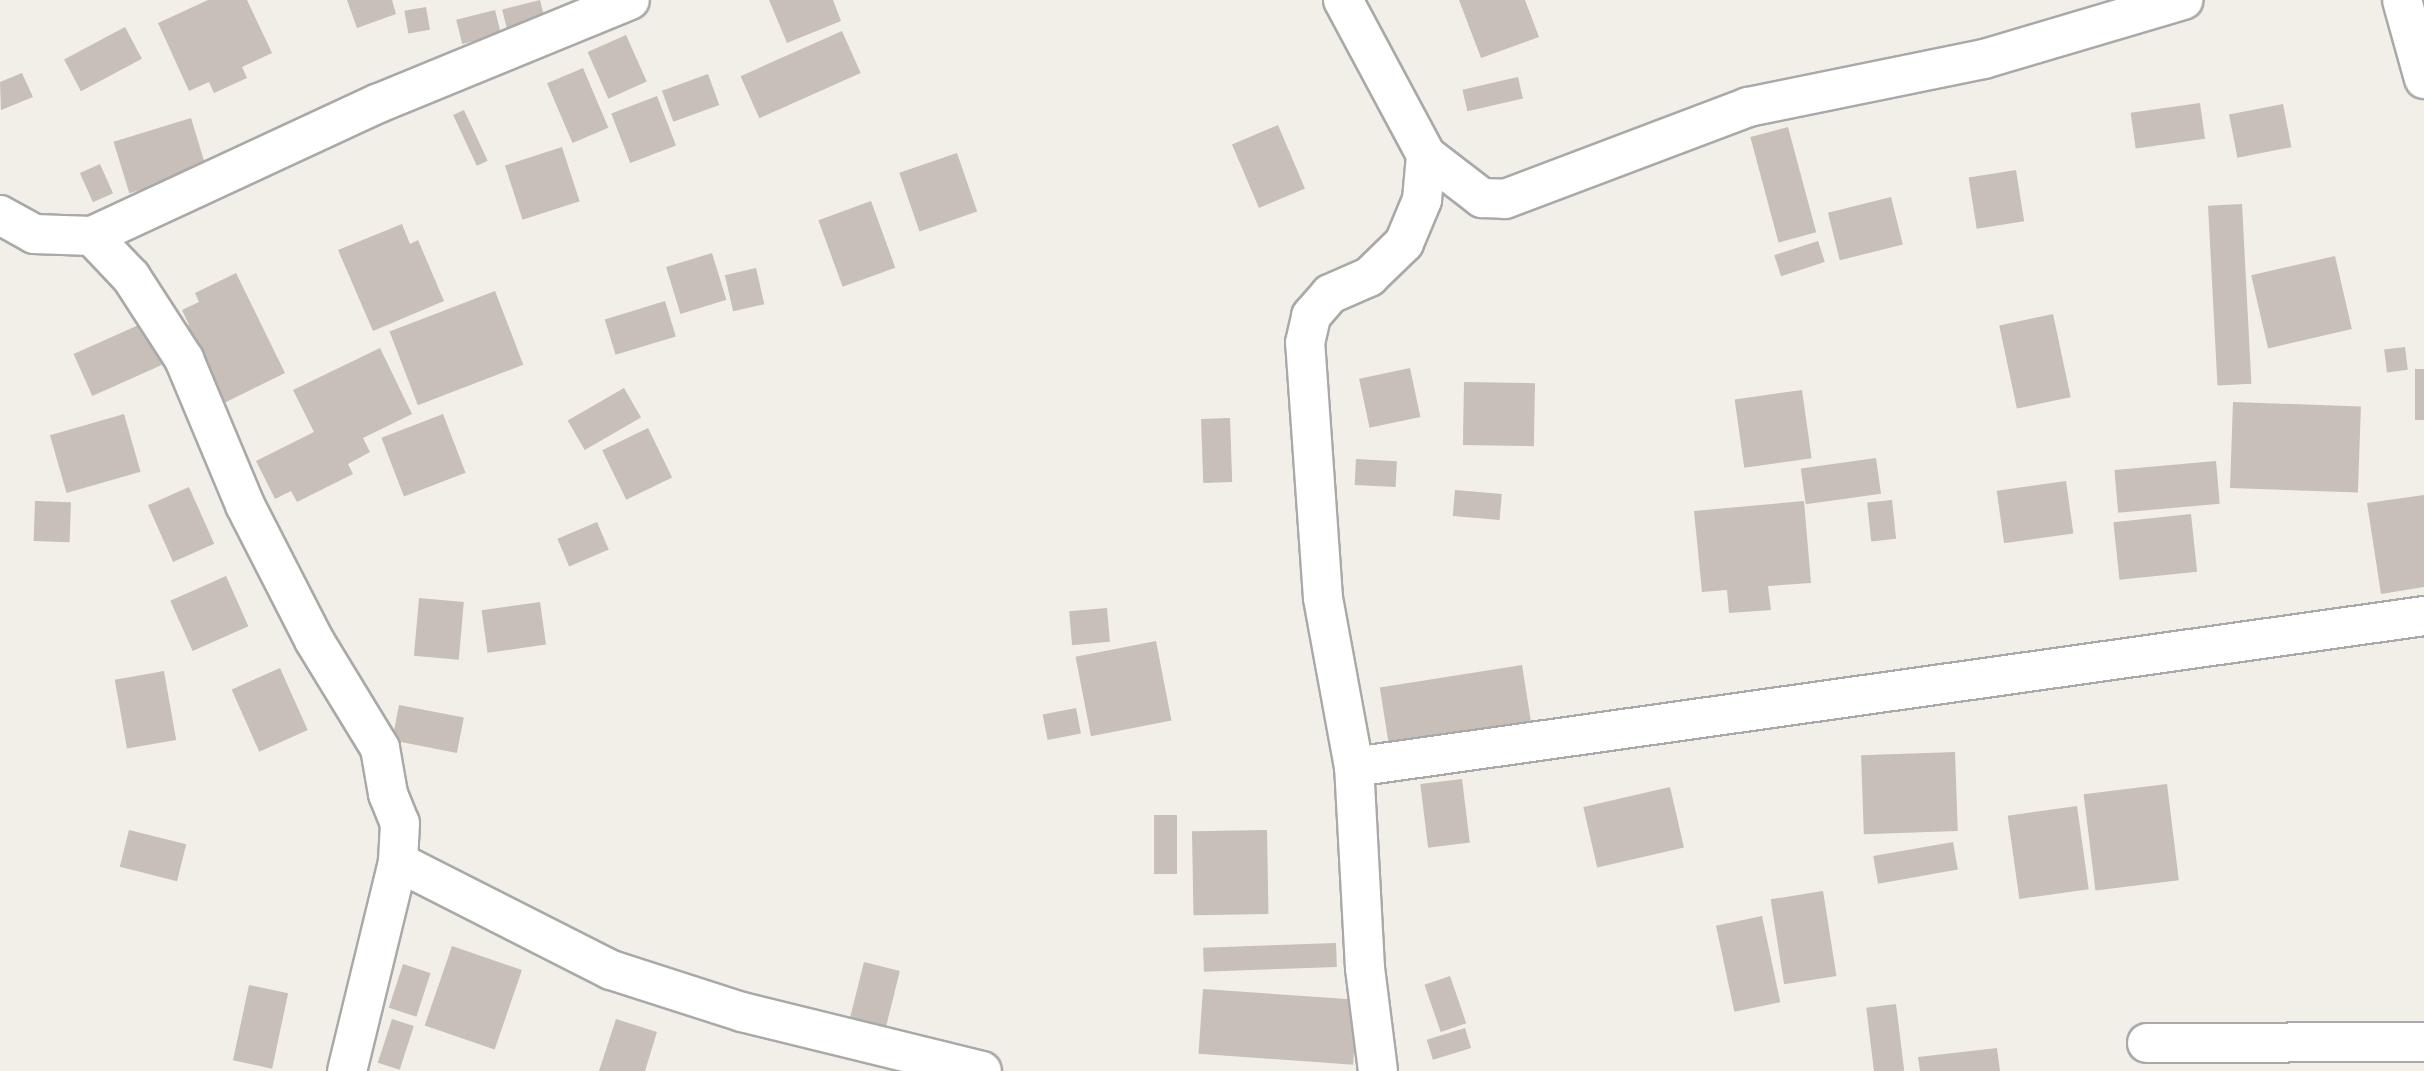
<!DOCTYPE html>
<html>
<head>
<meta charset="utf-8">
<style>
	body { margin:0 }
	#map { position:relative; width:2424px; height:1071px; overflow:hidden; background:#f2efe9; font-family:"IBM Plex Sans",sans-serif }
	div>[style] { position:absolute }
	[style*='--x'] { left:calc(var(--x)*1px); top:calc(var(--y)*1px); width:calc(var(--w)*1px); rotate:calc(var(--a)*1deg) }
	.building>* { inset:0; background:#c7bfb8; transform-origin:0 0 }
	.roads { filter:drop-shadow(2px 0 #a9a9a9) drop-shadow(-2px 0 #a9a9a9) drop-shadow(0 2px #a9a9a9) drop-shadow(0 -2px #a9a9a9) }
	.minor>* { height:38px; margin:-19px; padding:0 19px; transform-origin:19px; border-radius:19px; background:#fff }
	span { translate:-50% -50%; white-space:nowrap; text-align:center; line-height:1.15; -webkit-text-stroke:7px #fff; paint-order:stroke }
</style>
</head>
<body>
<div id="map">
	<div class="building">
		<i style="clip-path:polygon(208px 0,247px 0,272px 53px,242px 67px,247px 78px,214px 93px,209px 82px,189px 91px,158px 23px)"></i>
		<i style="clip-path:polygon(347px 0,392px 0,396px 14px,357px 28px)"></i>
		<i style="left:540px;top:0;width:25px;height:39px;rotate:76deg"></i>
		<i style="clip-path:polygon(769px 0,833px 0,841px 21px,787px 43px)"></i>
		<i style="clip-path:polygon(1459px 0,1525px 0,1539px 37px,1481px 58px)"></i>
		<i style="left:426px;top:7px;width:23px;height:22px;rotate:80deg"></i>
		<i style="left:495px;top:10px;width:25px;height:40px;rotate:76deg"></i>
		<i style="left:125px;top:27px;width:36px;height:69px;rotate:62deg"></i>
		<i style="left:842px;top:31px;width:46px;height:111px;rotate:66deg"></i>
		<i style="left:626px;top:35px;width:51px;height:42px;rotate:66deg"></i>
		<i style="left:583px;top:68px;width:65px;height:39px;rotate:67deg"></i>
		<i style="clip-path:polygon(22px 73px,33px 97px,1px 110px,0 82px)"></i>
		<i style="left:708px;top:74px;width:33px;height:49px;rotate:70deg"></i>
		<i style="left:1518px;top:77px;width:22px;height:57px;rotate:77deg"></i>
		<i style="left:657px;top:96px;width:53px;height:49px;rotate:69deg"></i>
		<i style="left:2200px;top:103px;width:36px;height:70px;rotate:82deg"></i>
		<i style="left:2283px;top:104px;width:44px;height:55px;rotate:79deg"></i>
		<i style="left:464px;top:110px;width:56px;height:12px;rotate:65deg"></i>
		<i style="left:191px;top:118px;width:54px;height:81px;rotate:73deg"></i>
		<i style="left:1278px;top:125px;width:69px;height:50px;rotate:67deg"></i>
		<i style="left:1788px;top:127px;width:109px;height:39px;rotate:75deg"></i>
		<i style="left:562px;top:147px;width:57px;height:60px;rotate:72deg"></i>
		<i style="left:957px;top:153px;width:62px;height:61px;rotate:71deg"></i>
		<i style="left:100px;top:164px;width:32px;height:22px;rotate:66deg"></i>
		<i style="left:2016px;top:170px;width:52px;height:48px;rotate:81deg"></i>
		<i style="left:1891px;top:197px;width:49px;height:65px;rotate:76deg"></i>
		<i style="left:871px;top:201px;width:71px;height:56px;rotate:70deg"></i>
		<i style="left:2242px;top:204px;width:180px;height:34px;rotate:87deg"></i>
		<i style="clip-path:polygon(402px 224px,410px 244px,418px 240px,444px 301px,373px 331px,338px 250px)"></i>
		<i style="left:1818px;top:241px;width:22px;height:46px;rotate:72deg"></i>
		<i style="left:712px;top:253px;width:49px;height:48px;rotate:73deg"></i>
		<i style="left:2335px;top:256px;width:75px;height:86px;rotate:77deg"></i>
		<i style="left:756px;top:268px;width:37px;height:32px;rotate:77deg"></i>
		<i style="clip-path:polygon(236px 273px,285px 373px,218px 406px,179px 329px,189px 325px,182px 310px,199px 302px,195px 293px)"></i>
		<i style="left:495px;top:291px;width:79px;height:113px;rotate:69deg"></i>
		<i style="left:665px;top:301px;width:37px;height:63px;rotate:73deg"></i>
		<i style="left:2053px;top:314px;width:85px;height:55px;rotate:78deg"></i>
		<i style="left:143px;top:323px;width:46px;height:76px;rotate:66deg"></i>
		<i style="left:2405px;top:347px;width:23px;height:21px;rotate:83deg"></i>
		<i style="clip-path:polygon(380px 348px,412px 414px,363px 438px,370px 452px,348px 464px,353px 474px,297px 502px,291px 491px,275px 499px,256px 461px,314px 432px,293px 390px)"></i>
		<i style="left:1410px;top:368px;width:50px;height:52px;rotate:78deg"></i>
		<i style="left:2424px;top:369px;width:51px;height:9px;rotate:90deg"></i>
		<i style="left:1464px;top:382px;width:71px;height:63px;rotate:1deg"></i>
		<i style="left:624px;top:388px;width:34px;height:65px;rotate:60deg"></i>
		<i style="left:1802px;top:390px;width:69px;height:68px;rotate:82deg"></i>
		<i style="left:2233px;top:402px;width:128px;height:86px;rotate:2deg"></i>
		<i style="left:124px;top:414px;width:60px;height:77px;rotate:74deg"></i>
		<i style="left:443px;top:414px;width:63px;height:66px;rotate:69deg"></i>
		<i style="left:1230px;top:418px;width:64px;height:29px;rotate:88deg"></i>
		<i style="left:648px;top:428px;width:55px;height:51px;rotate:64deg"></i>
		<i style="left:1876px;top:458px;width:36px;height:76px;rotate:82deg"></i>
		<i style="left:1356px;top:459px;width:41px;height:26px;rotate:3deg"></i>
		<i style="left:2216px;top:461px;width:43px;height:102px;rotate:85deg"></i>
		<i style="left:2066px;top:481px;width:53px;height:70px;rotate:82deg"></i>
		<i style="left:189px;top:487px;width:62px;height:45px;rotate:66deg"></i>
		<i style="left:1455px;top:490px;width:47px;height:26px;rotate:5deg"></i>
		<i style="clip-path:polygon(2424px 495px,2424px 587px,2381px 594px,2367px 503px)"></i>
		<i style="left:1892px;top:500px;width:39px;height:25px;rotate:84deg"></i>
		<i style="left:35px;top:501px;width:36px;height:40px;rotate:2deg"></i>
		<i style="clip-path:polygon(1804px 501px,1811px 583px,1768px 586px,1771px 610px,1729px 613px,1727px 590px,1702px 592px,1694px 511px)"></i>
		<i style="left:2191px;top:514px;width:58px;height:78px;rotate:84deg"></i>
		<i style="left:597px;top:522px;width:30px;height:43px;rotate:67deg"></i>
		<i style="left:226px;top:576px;width:55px;height:61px;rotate:66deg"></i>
		<i style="left:419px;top:598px;width:45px;height:58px;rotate:5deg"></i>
		<i style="left:540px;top:602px;width:43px;height:59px;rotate:82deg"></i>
		<i style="left:1107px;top:608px;width:34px;height:38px;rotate:85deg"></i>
		<i style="left:1156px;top:641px;width:81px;height:82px;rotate:79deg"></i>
		<i style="left:1522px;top:665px;width:66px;height:144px;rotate:81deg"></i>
		<i style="left:280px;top:668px;width:68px;height:53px;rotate:66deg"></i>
		<i style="left:164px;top:671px;width:70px;height:50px;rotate:80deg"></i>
		<i style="left:399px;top:705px;width:66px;height:36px;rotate:11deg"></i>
		<i style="left:1076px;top:708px;width:26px;height:34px;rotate:79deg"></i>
		<i style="left:1955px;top:752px;width:79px;height:94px;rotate:88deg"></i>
		<i style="left:1462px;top:779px;width:64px;height:42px;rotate:83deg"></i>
		<i style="left:2167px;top:784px;width:97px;height:84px;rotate:83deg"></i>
		<i style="left:1670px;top:787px;width:62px;height:89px;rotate:77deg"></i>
		<i style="left:2077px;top:806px;width:84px;height:70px;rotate:82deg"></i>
		<i style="left:1154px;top:815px;width:23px;height:59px"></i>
		<i style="left:129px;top:830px;width:59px;height:38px;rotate:14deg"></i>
		<i style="left:1267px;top:830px;width:84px;height:75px;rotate:89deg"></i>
		<i style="left:1953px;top:842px;width:28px;height:81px;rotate:80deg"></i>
		<i style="left:1823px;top:891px;width:86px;height:53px;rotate:81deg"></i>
		<i style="left:1762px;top:916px;width:88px;height:47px;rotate:78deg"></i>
		<i style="left:1336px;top:943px;width:24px;height:133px;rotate:88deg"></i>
		<i style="left:452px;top:946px;width:74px;height:84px;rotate:19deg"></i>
		<i style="left:864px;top:962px;width:37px;height:61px;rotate:14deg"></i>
		<i style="left:403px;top:964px;width:29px;height:46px;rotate:18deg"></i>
		<i style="left:1450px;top:976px;width:50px;height:27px;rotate:71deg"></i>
		<i style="left:249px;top:985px;width:40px;height:77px;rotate:12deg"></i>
		<i style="left:1203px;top:989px;width:155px;height:65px;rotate:4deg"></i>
		<i style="left:1896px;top:1004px;width:67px;height:30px;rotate:83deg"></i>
		<i style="left:392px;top:1019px;width:23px;height:46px;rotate:18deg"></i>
		<i style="clip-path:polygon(616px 1019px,657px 1032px,645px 1071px,599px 1071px)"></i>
		<i style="left:1465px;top:1028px;width:21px;height:40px;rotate:73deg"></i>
		<i style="clip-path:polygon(1997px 1048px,2000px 1071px,1920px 1071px,1918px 1057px)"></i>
	</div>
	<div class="roads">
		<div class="minor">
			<i style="--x:1343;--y:0;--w:176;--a:61.8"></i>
			<i style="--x:1426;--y:155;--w:71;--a:37.5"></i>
			<i style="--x:1482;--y:198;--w:23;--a:2"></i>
			<i style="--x:1505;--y:199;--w:260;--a:-20.7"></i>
			<i style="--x:1748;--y:107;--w:241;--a:-11.5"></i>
			<i style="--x:1984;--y:59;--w:208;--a:-16.5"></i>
			<i style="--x:2402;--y:0;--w:82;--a:74.4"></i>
			<i style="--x:0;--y:215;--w:39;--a:29"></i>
			<i style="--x:34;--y:234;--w:58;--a:2"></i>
			<i style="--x:92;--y:236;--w:316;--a:-24.9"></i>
			<i style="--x:379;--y:103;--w:271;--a:-22.3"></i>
			<i style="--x:92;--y:236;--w:57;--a:46.4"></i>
			<i style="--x:131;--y:277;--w:98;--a:57.1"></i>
			<i style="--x:184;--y:359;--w:158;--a:67.3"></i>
			<i style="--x:245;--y:505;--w:152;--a:62.9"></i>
			<i style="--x:314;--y:640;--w:127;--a:58.6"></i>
			<i style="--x:380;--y:748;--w:47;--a:80.1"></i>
			<i style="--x:388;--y:794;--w:31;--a:68"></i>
			<i style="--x:400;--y:823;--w:39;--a:93"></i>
			<i style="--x:398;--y:862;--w:215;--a:103.7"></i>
			<i style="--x:1354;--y:767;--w:1081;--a:-8.03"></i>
			<i style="--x:398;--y:862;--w:239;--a:26.9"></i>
			<i style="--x:611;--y:970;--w:138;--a:17.8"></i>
			<i style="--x:742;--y:1012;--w:247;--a:13.8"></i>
			<i style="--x:2147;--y:1043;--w:277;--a:-0.2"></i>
			<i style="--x:1378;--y:1071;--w:104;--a:-97.2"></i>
			<i style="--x:1365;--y:968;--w:201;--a:-93.1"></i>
			<i style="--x:1354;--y:767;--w:172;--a:-100.4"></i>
			<i style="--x:1323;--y:598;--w:256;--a:-94"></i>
			<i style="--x:1305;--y:343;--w:28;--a:-77"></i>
			<i style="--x:1311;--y:316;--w:29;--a:-49"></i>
			<i style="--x:1330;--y:294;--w:43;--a:-23.6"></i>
			<i style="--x:1369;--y:277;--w:49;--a:-44.2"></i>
			<i style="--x:1404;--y:243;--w:47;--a:-67.3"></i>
			<i style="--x:1422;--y:200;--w:45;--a:-84.9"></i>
		</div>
	</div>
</div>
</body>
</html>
